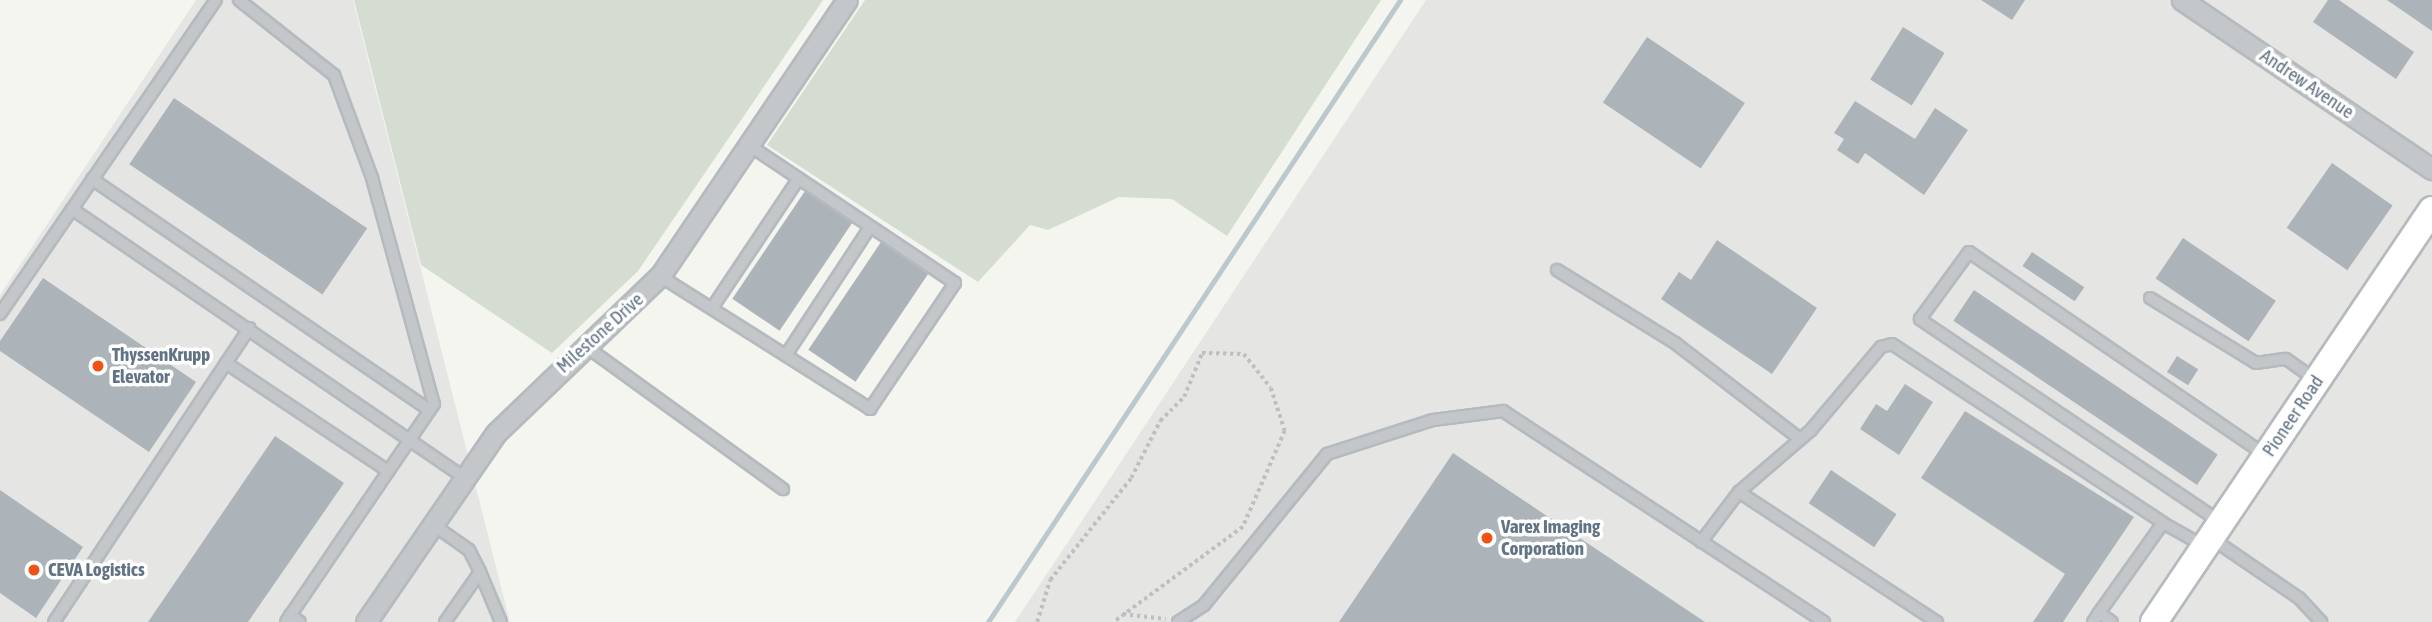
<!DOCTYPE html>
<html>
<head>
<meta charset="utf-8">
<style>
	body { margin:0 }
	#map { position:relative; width:2432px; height:622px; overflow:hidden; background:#f5f5f0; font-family:"Asap Condensed",sans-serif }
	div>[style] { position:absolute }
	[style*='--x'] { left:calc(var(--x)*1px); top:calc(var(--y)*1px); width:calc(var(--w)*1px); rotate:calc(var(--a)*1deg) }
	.built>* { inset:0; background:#e5e6e4 }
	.green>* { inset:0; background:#d5dcd1 }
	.stream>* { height:5px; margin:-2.5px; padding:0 2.5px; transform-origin:2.5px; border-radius:2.5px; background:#bcc8cd }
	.building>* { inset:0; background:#acb3b9; transform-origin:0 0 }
	.path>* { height:3.5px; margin-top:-1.75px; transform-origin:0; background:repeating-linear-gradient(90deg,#bdbfc1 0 3.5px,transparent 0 7px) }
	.roads { filter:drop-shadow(2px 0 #b5babf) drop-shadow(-2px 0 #b5babf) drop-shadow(0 2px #b5babf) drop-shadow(0 -2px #b5babf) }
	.service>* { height:10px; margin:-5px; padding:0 5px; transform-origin:5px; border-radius:5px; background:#c3c7ca }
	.minor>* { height:19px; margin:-9.5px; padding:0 9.5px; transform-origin:9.5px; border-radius:9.5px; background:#c3c7ca }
	.secondary>* { height:26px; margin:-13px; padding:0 13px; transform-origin:13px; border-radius:13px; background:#fff }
	.dots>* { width:19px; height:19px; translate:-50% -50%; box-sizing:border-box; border:4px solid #fff; border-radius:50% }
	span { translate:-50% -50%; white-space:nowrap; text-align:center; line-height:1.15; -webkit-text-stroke:7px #fff; paint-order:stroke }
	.street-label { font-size:19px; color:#617384 }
	.poi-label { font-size:19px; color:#617384; font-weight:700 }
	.left { translate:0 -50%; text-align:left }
</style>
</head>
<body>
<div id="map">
	<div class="built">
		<i style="clip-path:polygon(196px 0,353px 0,510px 622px,0 622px,0 295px)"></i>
		<i style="clip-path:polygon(1426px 0,2432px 0,2432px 622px,1015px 622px)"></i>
	</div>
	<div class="green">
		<i style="clip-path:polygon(354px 0,823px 0,638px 271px,552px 353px,421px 265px)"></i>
		<i style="clip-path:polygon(865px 0,1381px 0,1227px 236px,1172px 199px,1119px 197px,1048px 230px,1030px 225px,978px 282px,767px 145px)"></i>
	</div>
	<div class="stream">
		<i style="--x:988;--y:622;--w:746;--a:-56.48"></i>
	</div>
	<div class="building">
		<i style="clip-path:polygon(1981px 0,2025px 0,2012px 20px)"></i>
		<i style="clip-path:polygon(2328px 0,2339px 0,2414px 52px,2396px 79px,2313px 22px)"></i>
		<i style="clip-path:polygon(2387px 0,2432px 0,2432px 31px)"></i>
		<i style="left:1903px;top:27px;width:49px;height:62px;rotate:32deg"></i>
		<i style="left:1647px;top:37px;width:118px;height:79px;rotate:34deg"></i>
		<i style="left:174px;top:98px;width:233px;height:80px;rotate:34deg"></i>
		<i style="clip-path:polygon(1855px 101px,1915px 139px,1935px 108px,1968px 130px,1924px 195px,1865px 153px,1858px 164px,1837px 150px,1844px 139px,1834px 133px)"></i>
		<i style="left:2332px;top:163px;width:74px;height:79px;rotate:35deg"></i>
		<i style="left:805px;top:191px;width:57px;height:130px;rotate:34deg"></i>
		<i style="left:2183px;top:238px;width:112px;height:49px;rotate:34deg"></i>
		<i style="clip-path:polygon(1717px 240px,1817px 308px,1772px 374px,1661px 299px,1679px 272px,1691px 280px)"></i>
		<i style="left:881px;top:242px;width:57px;height:130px;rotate:34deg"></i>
		<i style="left:2032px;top:252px;width:63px;height:17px;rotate:34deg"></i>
		<i style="clip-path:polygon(43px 278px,196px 382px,149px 452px,0 351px,0 341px)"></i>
		<i style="left:1974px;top:290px;width:294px;height:37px;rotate:34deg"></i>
		<i style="left:2177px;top:356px;width:25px;height:19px;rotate:32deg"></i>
		<i style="clip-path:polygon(1905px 384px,1933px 402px,1899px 455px,1860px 429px,1876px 404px,1887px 411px)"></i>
		<i style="clip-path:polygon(1965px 411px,2134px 517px,2063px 622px,2033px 622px,2065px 574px,1921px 478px)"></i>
		<i style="clip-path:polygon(275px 436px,344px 483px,248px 622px,148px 622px)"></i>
		<i style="clip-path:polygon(1453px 453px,1705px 622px,1339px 622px)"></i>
		<i style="left:1831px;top:470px;width:79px;height:40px;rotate:34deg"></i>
		<i style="clip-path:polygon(0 490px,83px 547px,36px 618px,0 593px)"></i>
	</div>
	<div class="path">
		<i style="--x:1123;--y:614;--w:43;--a:6.6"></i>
		<i style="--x:1037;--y:622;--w:44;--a:-72.8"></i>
		<i style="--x:1050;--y:580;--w:130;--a:-51.5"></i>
		<i style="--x:1131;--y:478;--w:64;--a:-63"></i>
		<i style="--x:1160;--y:421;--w:34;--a:-45"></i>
		<i style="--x:1184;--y:397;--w:48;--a:-67.8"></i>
		<i style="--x:1202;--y:353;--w:42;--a:1.4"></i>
		<i style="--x:1244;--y:354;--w:43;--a:51.5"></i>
		<i style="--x:1271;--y:388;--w:45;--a:72"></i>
		<i style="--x:1285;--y:431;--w:105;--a:113.6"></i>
		<i style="--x:1243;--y:527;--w:160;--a:143.6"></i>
	</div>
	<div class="roads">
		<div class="service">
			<i style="--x:239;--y:0;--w:121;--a:38.3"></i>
			<i style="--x:334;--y:75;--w:110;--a:69.7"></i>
			<i style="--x:372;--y:178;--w:234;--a:74.7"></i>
			<i style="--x:434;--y:404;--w:263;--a:124.2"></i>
			<i style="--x:92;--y:179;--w:409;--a:34.4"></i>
			<i style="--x:72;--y:209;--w:475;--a:34.4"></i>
			<i style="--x:1557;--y:270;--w:139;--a:31.7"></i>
			<i style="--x:1675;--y:343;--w:158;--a:37.5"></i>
			<i style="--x:660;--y:276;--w:249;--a:32.3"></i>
			<i style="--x:870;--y:409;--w:152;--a:-56"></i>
			<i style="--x:955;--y:283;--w:248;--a:-146.2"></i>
			<i style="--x:2150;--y:298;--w:124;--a:31.5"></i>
			<i style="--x:2256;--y:363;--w:30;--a:-8"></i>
			<i style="--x:2286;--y:359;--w:37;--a:35"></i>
			<i style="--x:712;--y:308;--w:156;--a:-56.2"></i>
			<i style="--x:0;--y:314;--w:381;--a:-55.5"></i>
			<i style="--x:588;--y:348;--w:241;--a:35.9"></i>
			<i style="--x:786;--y:355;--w:153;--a:-56.7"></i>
			<i style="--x:226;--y:363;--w:195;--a:33.7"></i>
			<i style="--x:1739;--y:492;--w:95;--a:-40.7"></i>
			<i style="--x:1811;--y:430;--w:109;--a:-49.9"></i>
			<i style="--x:1881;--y:347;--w:11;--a:-15"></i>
			<i style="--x:1892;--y:344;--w:325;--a:33.4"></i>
			<i style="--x:2219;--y:521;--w:361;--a:-146"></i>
			<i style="--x:1920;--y:319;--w:83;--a:-53.8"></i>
			<i style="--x:1969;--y:252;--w:360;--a:34.4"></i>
			<i style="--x:432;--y:524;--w:45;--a:35.1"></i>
			<i style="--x:469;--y:550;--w:25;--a:63"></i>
			<i style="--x:2211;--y:538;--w:107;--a:34.3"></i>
			<i style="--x:2299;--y:598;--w:33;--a:47"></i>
			<i style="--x:1701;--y:542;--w:63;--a:-52.8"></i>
			<i style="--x:1739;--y:492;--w:237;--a:33.3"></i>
			<i style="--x:290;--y:615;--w:12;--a:35"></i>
			<i style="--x:54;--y:622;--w:353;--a:-56.4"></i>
			<i style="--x:445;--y:622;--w:61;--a:-55"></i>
			<i style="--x:480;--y:572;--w:54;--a:67.2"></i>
			<i style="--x:1178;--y:622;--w:31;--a:-33"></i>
			<i style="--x:1204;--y:605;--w:195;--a:-50.8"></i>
			<i style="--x:1327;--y:454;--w:111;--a:-17.8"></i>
			<i style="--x:1433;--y:420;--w:71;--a:-7.3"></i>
			<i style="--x:1503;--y:411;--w:384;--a:33.3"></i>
			<i style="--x:2093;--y:622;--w:11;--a:-56"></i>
			<i style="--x:2112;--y:622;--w:16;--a:-145"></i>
			<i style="--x:2099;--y:613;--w:110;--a:-54.6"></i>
			<i style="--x:2163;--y:523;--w:47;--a:29.3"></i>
		</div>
		<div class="minor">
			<i style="--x:2182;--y:0;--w:302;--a:34.1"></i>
			<i style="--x:366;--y:622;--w:229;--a:-55.5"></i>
			<i style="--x:496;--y:433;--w:227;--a:-43.8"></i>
			<i style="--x:660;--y:276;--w:333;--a:-55.9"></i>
		</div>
		<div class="secondary">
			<i style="--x:2154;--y:622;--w:497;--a:-56"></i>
		</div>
	</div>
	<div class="dots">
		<i style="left:98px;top:366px;background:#f05115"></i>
		<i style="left:1487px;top:538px;background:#f05115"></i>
		<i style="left:34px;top:570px;background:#f05115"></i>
	</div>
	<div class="street-label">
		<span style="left:2307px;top:84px;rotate:34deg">Andrew Avenue</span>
		<span style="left:600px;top:333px;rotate:-42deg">Milestone Drive</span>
		<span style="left:2293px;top:416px;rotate:-56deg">Pioneer Road</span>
	</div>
	<div class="poi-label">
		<span class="left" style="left:112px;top:366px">ThyssenKrupp<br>Elevator</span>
		<span class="left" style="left:1501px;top:538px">Varex Imaging<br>Corporation</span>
		<span class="left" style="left:48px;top:570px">CEVA Logistics</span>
	</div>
</div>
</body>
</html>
